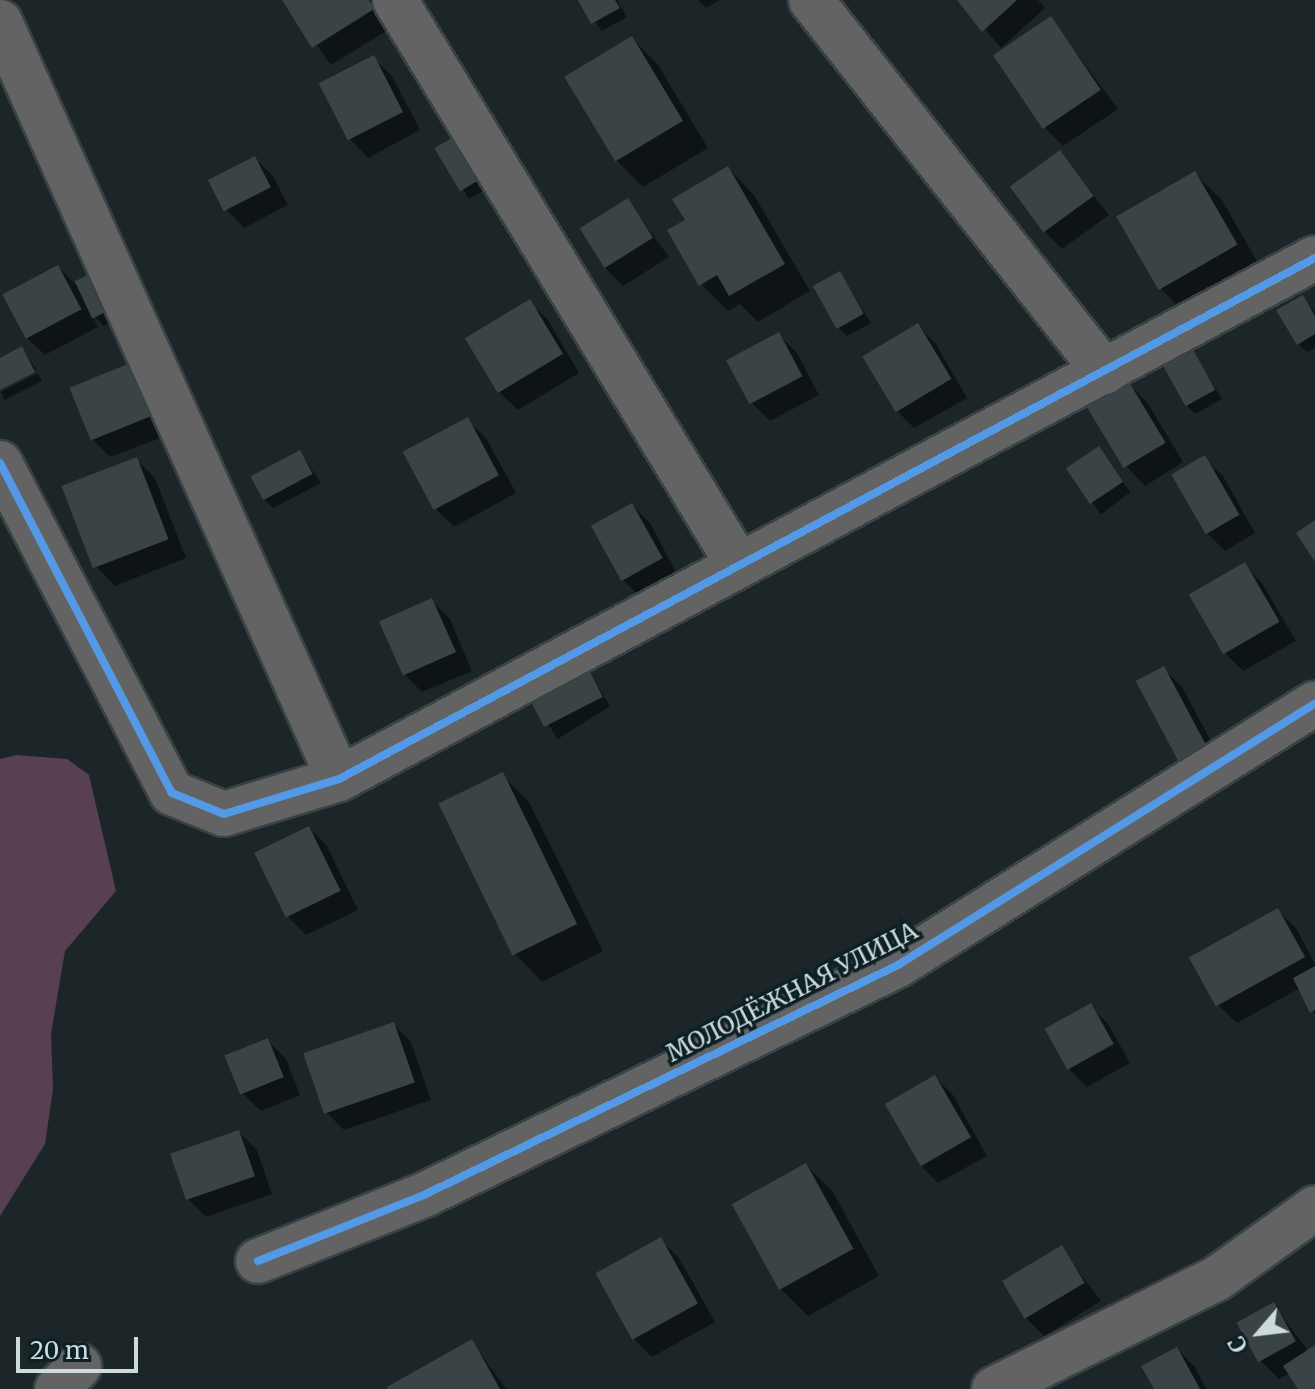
<!DOCTYPE html>
<html>
<head>
<meta charset="utf-8">
<style>
	body { margin:0 }
	#map { position:relative; width:1315px; height:1389px; overflow:hidden; background:#1c2628; font-family:Merriweather,serif }
	div>[style] { position:absolute }
	[style*='--x'] { left:calc(var(--x)*1px); top:calc(var(--y)*1px); width:calc(var(--w)*1px); rotate:calc(var(--a)*1deg) }
	.green>* { inset:0; background:#583f51 }
	.shadow>* { inset:0; background:#0007; transform-origin:0 0 }
	.building>* { inset:0; background:#3a4446; transform-origin:0 0 }
	.roads { filter:drop-shadow(2px 0 #394244) drop-shadow(-2px 0 #394244) drop-shadow(0 2px #394244) drop-shadow(0 -2px #394244) }
	.minor>* { height:44px; margin:-22px; padding:0 22px; transform-origin:22px; border-radius:22px; background:#636364 }
	.cycleway>* { height:8px; margin:-4px; padding:0 4px; transform-origin:4px; border-radius:4px; background:#5399e6 }
	span { translate:-50% -50%; white-space:nowrap; text-align:center; line-height:1.15; -webkit-text-stroke:7px #0c2025; paint-order:stroke }
	.street-label { font-size:24px; color:#cedbdd }
	.north { position:absolute; left:1219px; top:1293px; width:80px; height:80px; -webkit-text-stroke:6px #0c2025; paint-order:stroke; rotate:242deg; font-size:22px; font-weight:700; line-height:32px; text-align:center; color:#cedbdd }
	.north::after { content:''; display:block; margin:auto; width:28px; height:36px; background:#cedbdd; clip-path:polygon(50% 0,100% 100%,50% 72%,0 100%) }
	.scale { position:absolute; left:16px; top:1337px; width:122px; height:36px; box-sizing:border-box; border:4px solid #cedbdd; border-top:0; padding-left:10px; font-size:24px; line-height:28px; white-space:nowrap; color:#cedbdd; -webkit-text-stroke:6px #0c2025; paint-order:stroke }
</style>
</head>
<body>
<div id="map">
	<div class="green">
		<i style="clip-path:polygon(17px 755px,67px 759px,89px 775px,116px 891px,65px 951px,51px 1034px,53px 1089px,45px 1144px,0 1216px,0 759px)"></i>
	</div>
	<div class="shadow">
		<i style="clip-path:polygon(284px 0,374px 0,391px 28px,331px 65px)"></i>
		<i style="clip-path:polygon(580px 0,617px 0,627px 17px,602px 31px)"></i>
		<i style="clip-path:polygon(698px 0,720px 0,706px 8px)"></i>
		<i style="clip-path:polygon(960px 0,1038px 0,1045px 8px,1001px 48px)"></i>
		<i style="clip-path:polygon(1051px 19px,1118px 109px,1063px 146px,1045px 128px)"></i>
		<i style="clip-path:polygon(632px 38px,658px 65px,708px 148px,643px 187px,616px 160px)"></i>
		<i style="clip-path:polygon(373px 58px,392px 76px,420px 130px,368px 158px,350px 139px)"></i>
		<i style="clip-path:polygon(463px 147px,488px 188px,469px 199px,437px 149px)"></i>
		<i style="clip-path:polygon(1060px 153px,1109px 215px,1062px 249px,1044px 231px)"></i>
		<i style="clip-path:polygon(255px 158px,273px 176px,288px 205px,244px 228px,226px 209px)"></i>
		<i style="clip-path:polygon(728px 168px,754px 195px,810px 291px,758px 322px,740px 304px,728px 311px,701px 284px,688px 221px)"></i>
		<i style="clip-path:polygon(1195px 174px,1222px 200px,1263px 272px,1188px 316px,1161px 289px)"></i>
		<i style="clip-path:polygon(628px 201px,669px 257px,623px 286px,605px 268px)"></i>
		<i style="clip-path:polygon(58px 267px,82px 291px,126px 315px,104px 326px,91px 313px,98px 327px,45px 355px,26px 337px)"></i>
		<i style="clip-path:polygon(840px 273px,871px 323px,847px 336px,838px 327px)"></i>
		<i style="clip-path:polygon(1302px 297px,1315px 312px,1315px 348px,1307px 352px,1298px 344px)"></i>
		<i style="clip-path:polygon(529px 302px,548px 320px,579px 373px,518px 410px,499px 392px)"></i>
		<i style="clip-path:polygon(918px 326px,936px 344px,967px 398px,914px 428px,896px 410px)"></i>
		<i style="clip-path:polygon(779px 335px,797px 353px,819px 395px,770px 421px,752px 403px)"></i>
		<i style="clip-path:polygon(1190px 348px,1222px 399px,1195px 414px,1187px 406px)"></i>
		<i style="clip-path:polygon(22px 349px,36px 369px,0 387px,0 360px)"></i>
		<i style="clip-path:polygon(138px 363px,176px 432px,110px 457px,92px 439px)"></i>
		<i style="left:38px;top:373px;width:9px;height:42px;rotate:63deg"></i>
		<i style="clip-path:polygon(1129px 384px,1147px 402px,1183px 462px,1145px 486px,1127px 467px)"></i>
		<i style="clip-path:polygon(467px 420px,486px 438px,516px 493px,454px 527px,436px 509px)"></i>
		<i style="left:1098px;top:449px;width:54px;height:37px;rotate:53deg"></i>
		<i style="clip-path:polygon(300px 452px,321px 483px,273px 508px,264px 499px)"></i>
		<i style="clip-path:polygon(1204px 458px,1223px 476px,1255px 533px,1225px 551px,1207px 533px)"></i>
		<i style="clip-path:polygon(136px 459px,155px 478px,186px 558px,115px 586px,97px 567px)"></i>
		<i style="clip-path:polygon(632px 505px,650px 523px,678px 576px,640px 597px,622px 579px)"></i>
		<i style="clip-path:polygon(1244px 565px,1262px 583px,1296px 641px,1243px 671px,1225px 653px)"></i>
		<i style="clip-path:polygon(432px 601px,450px 619px,472px 671px,422px 692px,404px 674px,382px 623px)"></i>
		<i style="clip-path:polygon(1164px 669px,1182px 687px,1226px 769px,1201px 782px)"></i>
		<i style="left:590px;top:674px;width:38px;height:62px;rotate:58deg"></i>
		<i style="clip-path:polygon(502px 775px,529px 802px,603px 951px,542px 982px,516px 955px)"></i>
		<i style="clip-path:polygon(309px 828px,327px 846px,358px 910px,306px 935px,288px 917px,257px 853px)"></i>
		<i style="clip-path:polygon(1277px 910px,1296px 928px,1315px 964px,1315px 1015px,1300px 988px,1237px 1023px,1218px 1005px)"></i>
		<i style="clip-path:polygon(1090px 1006px,1108px 1024px,1130px 1063px,1087px 1087px,1069px 1069px)"></i>
		<i style="clip-path:polygon(393px 1024px,411px 1042px,431px 1100px,344px 1130px,326px 1112px)"></i>
		<i style="clip-path:polygon(268px 1041px,286px 1059px,300px 1095px,261px 1111px,242px 1093px)"></i>
		<i style="clip-path:polygon(935px 1077px,953px 1095px,987px 1156px,938px 1183px,920px 1165px)"></i>
		<i style="clip-path:polygon(239px 1132px,257px 1150px,272px 1194px,206px 1217px,188px 1199px)"></i>
		<i style="clip-path:polygon(806px 1165px,833px 1192px,879px 1276px,808px 1316px,781px 1289px)"></i>
		<i style="clip-path:polygon(661px 1240px,679px 1258px,715px 1322px,652px 1357px,634px 1339px)"></i>
		<i style="clip-path:polygon(1061px 1248px,1101px 1301px,1044px 1336px,1026px 1318px)"></i>
		<i style="clip-path:polygon(1274px 1305px,1308px 1351px,1315px 1347px,1315px 1389px,1300px 1389px,1290px 1373px,1279px 1379px,1261px 1361px)"></i>
		<i style="clip-path:polygon(472px 1342px,506px 1389px,390px 1389px)"></i>
		<i style="clip-path:polygon(1177px 1349px,1195px 1367px,1206px 1389px,1156px 1389px)"></i>
	</div>
	<div class="building">
		<i style="clip-path:polygon(282px 0,369px 0,374px 9px,312px 48px)"></i>
		<i style="clip-path:polygon(578px 0,615px 0,620px 8px,591px 24px)"></i>
		<i style="clip-path:polygon(957px 0,1017px 0,982px 32px)"></i>
		<i style="left:1051px;top:16px;width:89px;height:70px;rotate:56deg"></i>
		<i style="left:632px;top:36px;width:99px;height:79px;rotate:59deg"></i>
		<i style="left:374px;top:55px;width:64px;height:62px;rotate:63deg"></i>
		<i style="left:455px;top:136px;width:50px;height:24px;rotate:59deg"></i>
		<i style="left:1060px;top:150px;width:57px;height:62px;rotate:54deg"></i>
		<i style="left:255px;top:156px;width:35px;height:53px;rotate:63deg"></i>
		<i style="clip-path:polygon(728px 166px,785px 264px,729px 296px,717px 275px,699px 286px,667px 230px,685px 220px,672px 199px)"></i>
		<i style="left:1195px;top:171px;width:85px;height:91px;rotate:60deg"></i>
		<i style="left:628px;top:198px;width:47px;height:57px;rotate:58deg"></i>
		<i style="left:58px;top:265px;width:50px;height:63px;rotate:62deg"></i>
		<i style="left:101px;top:269px;width:41px;height:29px;rotate:65deg"></i>
		<i style="left:840px;top:271px;width:49px;height:31px;rotate:61deg"></i>
		<i style="clip-path:polygon(1303px 295px,1315px 316px,1315px 334px,1297px 345px,1276px 310px)"></i>
		<i style="left:530px;top:299px;width:64px;height:76px;rotate:59deg"></i>
		<i style="left:918px;top:323px;width:65px;height:65px;rotate:59deg"></i>
		<i style="left:779px;top:332px;width:50px;height:60px;rotate:62deg"></i>
		<i style="clip-path:polygon(22px 346px,35px 372px,0 390px,0 358px)"></i>
		<i style="left:1191px;top:346px;width:50px;height:34px;rotate:61deg"></i>
		<i style="left:138px;top:360px;width:57px;height:74px;rotate:68deg"></i>
		<i style="left:1129px;top:382px;width:71px;height:49px;rotate:59deg"></i>
		<i style="left:468px;top:417px;width:66px;height:74px;rotate:62deg"></i>
		<i style="left:1099px;top:446px;width:43px;height:40px;rotate:56deg"></i>
		<i style="left:300px;top:450px;width:27px;height:56px;rotate:62deg"></i>
		<i style="left:1205px;top:455px;width:69px;height:39px;rotate:60deg"></i>
		<i style="left:137px;top:457px;width:88px;height:81px;rotate:69deg"></i>
		<i style="left:632px;top:503px;width:63px;height:47px;rotate:61deg"></i>
		<i style="clip-path:polygon(1315px 520px,1315px 562px,1296px 533px)"></i>
		<i style="left:1245px;top:562px;width:69px;height:65px;rotate:60deg"></i>
		<i style="left:432px;top:598px;width:59px;height:58px;rotate:66deg"></i>
		<i style="left:1164px;top:666px;width:95px;height:32px;rotate:62deg"></i>
		<i style="left:590px;top:672px;width:28px;height:66px;rotate:63deg"></i>
		<i style="left:503px;top:772px;width:169px;height:72px;rotate:64deg"></i>
		<i style="left:309px;top:826px;width:72px;height:61px;rotate:64deg"></i>
		<i style="left:1278px;top:908px;width:56px;height:102px;rotate:61deg"></i>
		<i style="clip-path:polygon(1315px 966px,1315px 1010px,1310px 1013px,1293px 978px)"></i>
		<i style="left:1091px;top:1003px;width:47px;height:53px;rotate:61deg"></i>
		<i style="left:394px;top:1022px;width:64px;height:96px;rotate:71deg"></i>
		<i style="left:268px;top:1038px;width:42px;height:47px;rotate:68deg"></i>
		<i style="left:935px;top:1075px;width:72px;height:58px;rotate:60deg"></i>
		<i style="left:239px;top:1130px;width:49px;height:73px;rotate:71deg"></i>
		<i style="left:806px;top:1163px;width:98px;height:85px;rotate:61deg"></i>
		<i style="left:661px;top:1237px;width:76px;height:75px;rotate:61deg"></i>
		<i style="left:1062px;top:1245px;width:44px;height:70px;rotate:59deg"></i>
		<i style="left:1274px;top:1302px;width:45px;height:43px;rotate:61deg"></i>
		<i style="clip-path:polygon(472px 1339px,500px 1389px,388px 1389px,387px 1387px)"></i>
		<i style="clip-path:polygon(1315px 1345px,1315px 1389px,1298px 1389px,1283px 1366px)"></i>
		<i style="clip-path:polygon(1177px 1347px,1200px 1389px,1154px 1389px,1141px 1366px)"></i>
	</div>
	<div class="roads">
		<div class="minor">
			<i style="--x:395;--y:0;--w:662;--a:58.71"></i>
			<i style="--x:811;--y:0;--w:474;--a:51.7"></i>
			<i style="--x:0;--y:22;--w:829;--a:65.88"></i>
			<i style="--x:0;--y:463;--w:372;--a:62.5"></i>
			<i style="--x:172;--y:793;--w:56;--a:22"></i>
			<i style="--x:224;--y:814;--w:120;--a:-16.9"></i>
			<i style="--x:339;--y:779;--w:1106;--a:-28.09"></i>
			<i style="--x:258;--y:1261;--w:181;--a:-21.7"></i>
			<i style="--x:426;--y:1194;--w:525;--a:-25.88"></i>
			<i style="--x:898;--y:965;--w:492;--a:-32.1"></i>
			<i style="--x:57;--y:1389;--w:32;--a:-46"></i>
			<i style="--x:994;--y:1389;--w:248;--a:-26.4"></i>
			<i style="--x:1216;--y:1279;--w:122;--a:-35.6"></i>
		</div>
	</div>
	<div class="cycleway">
		<i style="--x:0;--y:463;--w:372;--a:62.5"></i>
		<i style="--x:172;--y:793;--w:56;--a:22"></i>
		<i style="--x:224;--y:814;--w:120;--a:-16.9"></i>
		<i style="--x:339;--y:779;--w:1106;--a:-28.09"></i>
		<i style="--x:258;--y:1261;--w:181;--a:-21.7"></i>
		<i style="--x:426;--y:1194;--w:525;--a:-25.88"></i>
		<i style="--x:898;--y:965;--w:492;--a:-32.1"></i>
	</div>
	<div class="street-label">
		<span style="left:792px;top:992px;rotate:-27deg">МОЛОДЁЖНАЯ УЛИЦА</span>
	</div>
	<div class="north">С</div>
	<div class="scale">20 m</div>
</div>
</body>
</html>
